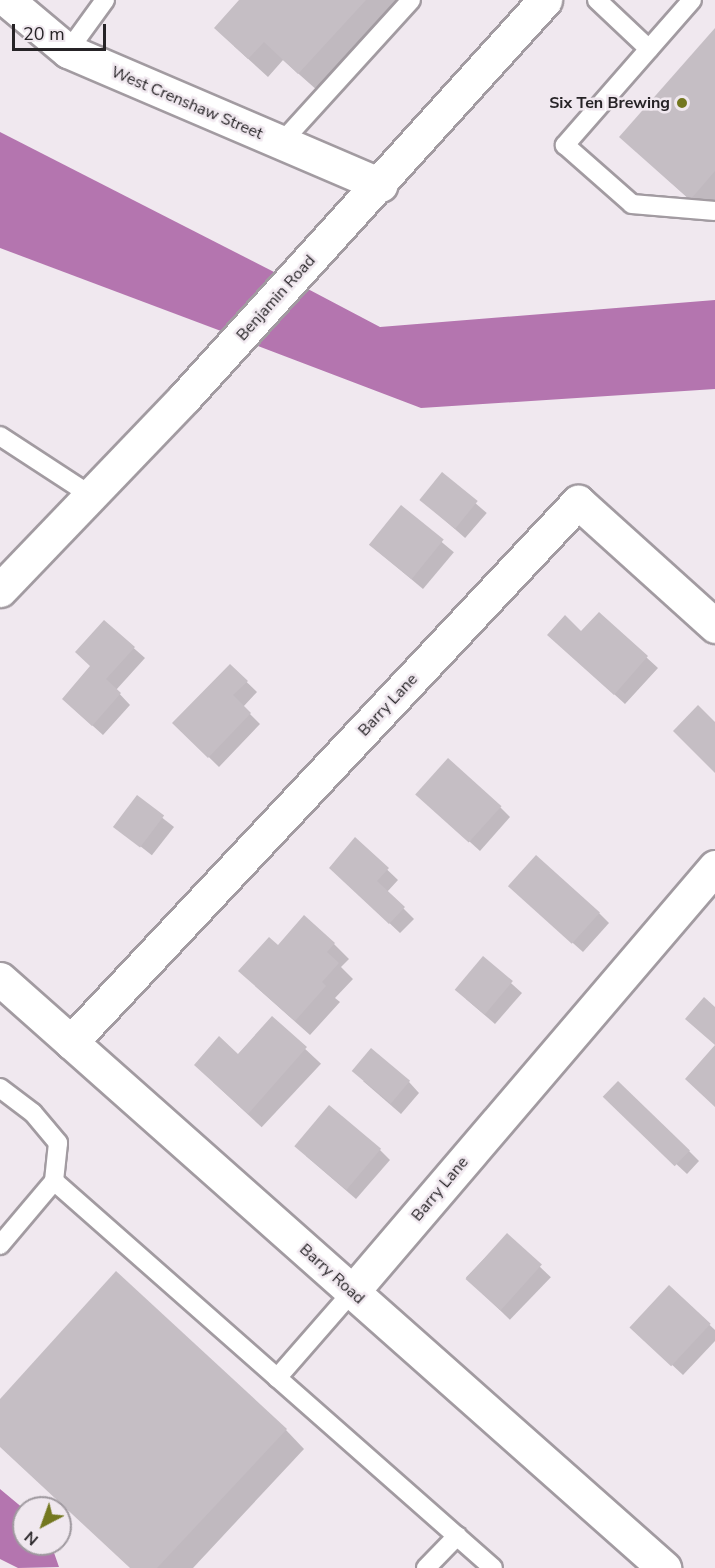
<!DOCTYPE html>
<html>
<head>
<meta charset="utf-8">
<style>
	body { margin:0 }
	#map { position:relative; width:715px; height:1568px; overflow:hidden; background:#f0e8ef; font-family:"Nunito Sans",sans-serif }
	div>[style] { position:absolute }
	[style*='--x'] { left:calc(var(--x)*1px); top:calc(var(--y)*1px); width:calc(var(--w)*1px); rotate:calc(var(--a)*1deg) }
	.water>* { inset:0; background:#b475af }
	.shadow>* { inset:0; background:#0003; transform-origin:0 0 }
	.building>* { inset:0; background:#c5bec4; transform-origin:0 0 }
	.roads { filter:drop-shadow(2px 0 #a29ba1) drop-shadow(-2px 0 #a29ba1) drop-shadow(0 2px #a29ba1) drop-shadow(0 -2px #a29ba1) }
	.lane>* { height:18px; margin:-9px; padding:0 9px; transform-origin:9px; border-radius:9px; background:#fff }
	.street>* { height:33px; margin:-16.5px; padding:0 16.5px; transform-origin:16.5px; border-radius:16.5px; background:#fff }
	.secondary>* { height:33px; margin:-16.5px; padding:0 16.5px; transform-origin:16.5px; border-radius:16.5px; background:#fff }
	.dots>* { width:16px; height:16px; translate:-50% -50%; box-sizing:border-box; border:3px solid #f0e8ef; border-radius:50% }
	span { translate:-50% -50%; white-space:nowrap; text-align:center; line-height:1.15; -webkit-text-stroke:5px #f0e8ef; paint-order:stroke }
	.street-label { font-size:16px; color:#262326 }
	.poi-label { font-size:16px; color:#262326; font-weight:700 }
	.right { translate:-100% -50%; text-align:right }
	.north { position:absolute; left:12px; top:1496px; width:60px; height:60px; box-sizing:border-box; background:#f0e8ef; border:2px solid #9f999f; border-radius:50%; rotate:221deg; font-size:16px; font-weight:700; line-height:24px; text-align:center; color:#262326 }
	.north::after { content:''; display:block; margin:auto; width:21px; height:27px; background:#73771f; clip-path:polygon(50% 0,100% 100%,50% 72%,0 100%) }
	.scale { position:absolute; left:12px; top:24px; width:94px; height:27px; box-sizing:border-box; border:3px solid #262326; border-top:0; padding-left:8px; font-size:18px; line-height:21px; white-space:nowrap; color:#262326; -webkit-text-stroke:4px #f0e8ef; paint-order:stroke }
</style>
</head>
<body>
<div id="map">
	<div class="water">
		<i style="clip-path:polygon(0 132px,276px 273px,221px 331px,0 248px)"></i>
		<i style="clip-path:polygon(306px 288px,380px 327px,715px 300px,715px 389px,421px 408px,253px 344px)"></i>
		<i style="clip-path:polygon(0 1489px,24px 1509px,24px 1544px,51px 1544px,59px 1567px,18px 1568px,0 1559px)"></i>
	</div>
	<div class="shadow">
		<i style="clip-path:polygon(241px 0,401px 0,318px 91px,283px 60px,268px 77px,234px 46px)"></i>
		<i style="clip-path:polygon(715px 31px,715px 211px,709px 217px,621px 137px)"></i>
		<i style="left:443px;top:475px;width:58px;height:33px;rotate:41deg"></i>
		<i style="left:401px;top:508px;width:69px;height:48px;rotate:40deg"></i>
		<i style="clip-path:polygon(599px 614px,658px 668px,625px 704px,560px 645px,581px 633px)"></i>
		<i style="clip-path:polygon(104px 622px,145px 658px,116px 690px,130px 705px,103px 735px,74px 709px,92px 667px)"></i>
		<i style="clip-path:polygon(230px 666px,257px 692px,243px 707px,260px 724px,219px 767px,174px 723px)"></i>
		<i style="left:137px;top:798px;width:47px;height:36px;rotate:38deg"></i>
		<i style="clip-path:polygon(429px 805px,500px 807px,510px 817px,480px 851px)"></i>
		<i style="clip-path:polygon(355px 839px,398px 880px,387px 892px,414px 919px,400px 933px,341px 878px)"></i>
		<i style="clip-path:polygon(520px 896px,599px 913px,609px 923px,583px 952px)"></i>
		<i style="clip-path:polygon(334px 944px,349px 959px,341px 967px,353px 979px,335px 998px,340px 1002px,310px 1035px,255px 986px,278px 947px)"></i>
		<i style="clip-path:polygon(483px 958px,522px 993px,495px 1024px,466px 999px)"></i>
		<i style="left:272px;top:1018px;width:67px;height:87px;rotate:43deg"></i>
		<i style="clip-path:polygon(363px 1081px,409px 1082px,419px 1093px,401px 1114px)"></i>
		<i style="clip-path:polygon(615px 1107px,689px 1151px,699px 1161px,687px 1174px)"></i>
		<i style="clip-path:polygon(380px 1150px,390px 1160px,356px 1199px,306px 1156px)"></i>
		<i style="left:507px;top:1235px;width:61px;height:59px;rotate:44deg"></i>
		<i style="clip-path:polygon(669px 1287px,715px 1330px,715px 1341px,683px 1375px,642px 1337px)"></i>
		<i style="clip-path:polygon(0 1401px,286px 1430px,304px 1449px,193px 1568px,131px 1568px,0 1446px)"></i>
	</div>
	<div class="building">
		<i style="clip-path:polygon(239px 0,366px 0,298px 74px,264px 42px,248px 59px,214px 28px)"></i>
		<i style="clip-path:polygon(715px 28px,715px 171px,690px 200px,619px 137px)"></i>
		<i style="left:442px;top:472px;width:46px;height:36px;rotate:39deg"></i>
		<i style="left:401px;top:505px;width:55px;height:51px;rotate:39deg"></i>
		<i style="clip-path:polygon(599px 612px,648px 656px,614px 695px,547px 635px,565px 615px,581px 631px)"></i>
		<i style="clip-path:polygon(104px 620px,135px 647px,106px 679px,121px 693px,92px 726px,62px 699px,90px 666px,75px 652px)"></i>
		<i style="clip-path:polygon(230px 664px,248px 681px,233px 695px,251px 713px,208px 758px,172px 723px)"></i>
		<i style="clip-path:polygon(698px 705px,715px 722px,715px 773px,673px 731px)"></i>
		<i style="left:448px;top:758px;width:72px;height:49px;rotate:42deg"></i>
		<i style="left:137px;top:795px;width:34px;height:40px;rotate:37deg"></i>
		<i style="clip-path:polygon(355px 837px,389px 868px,377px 881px,405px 907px,389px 924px,329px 868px)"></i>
		<i style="left:536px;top:855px;width:86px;height:42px;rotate:42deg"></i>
		<i style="clip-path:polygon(304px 915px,335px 943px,327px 952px,339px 963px,322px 982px,326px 986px,295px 1021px,238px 971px,269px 937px,278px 945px)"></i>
		<i style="left:483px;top:956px;width:39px;height:44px;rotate:40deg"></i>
		<i style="clip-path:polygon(704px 997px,715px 1007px,715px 1107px,685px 1079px,715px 1045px,685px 1019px)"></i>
		<i style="clip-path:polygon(272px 1016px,307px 1047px,248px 1114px,194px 1065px,219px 1036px,238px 1054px)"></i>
		<i style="left:371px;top:1048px;width:51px;height:30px;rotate:40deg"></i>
		<i style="left:618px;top:1081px;width:100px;height:22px;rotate:44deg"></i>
		<i style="left:329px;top:1105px;width:68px;height:54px;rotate:40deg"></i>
		<i style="left:507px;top:1233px;width:47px;height:62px;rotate:42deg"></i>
		<i style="clip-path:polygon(116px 1271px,287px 1429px,157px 1568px,130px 1568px,0 1447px,0 1399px)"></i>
		<i style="left:669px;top:1285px;width:57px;height:58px;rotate:43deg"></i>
	</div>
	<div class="roads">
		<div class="lane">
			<i style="--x:597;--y:0;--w:71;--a:43.3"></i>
			<i style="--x:649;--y:49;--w:128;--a:131.2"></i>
			<i style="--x:565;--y:145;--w:89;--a:41.4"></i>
			<i style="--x:632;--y:204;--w:83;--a:4.8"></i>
			<i style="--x:649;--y:49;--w:65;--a:-48.7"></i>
			<i style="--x:68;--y:51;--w:63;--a:-54"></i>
			<i style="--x:281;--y:143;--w:193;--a:-47.7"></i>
			<i style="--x:0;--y:436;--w:108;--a:33.2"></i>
			<i style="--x:0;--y:1088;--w:41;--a:37.1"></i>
			<i style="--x:33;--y:1113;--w:39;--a:50"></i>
			<i style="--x:58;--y:1143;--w:38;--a:96"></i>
			<i style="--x:54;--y:1181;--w:585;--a:41.4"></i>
			<i style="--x:0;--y:1245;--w:84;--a:-49.8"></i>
			<i style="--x:277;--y:1378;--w:114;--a:-48.9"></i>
			<i style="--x:426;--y:1568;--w:45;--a:-45.9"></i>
		</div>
		<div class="street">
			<i style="--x:7;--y:0;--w:80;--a:39.9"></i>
			<i style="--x:68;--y:51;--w:340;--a:23.2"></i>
			<i style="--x:71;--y:1042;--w:741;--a:-46.81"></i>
			<i style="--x:578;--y:502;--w:185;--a:42.1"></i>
			<i style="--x:352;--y:1292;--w:559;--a:-49.5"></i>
		</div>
		<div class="secondary">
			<i style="--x:0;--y:590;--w:267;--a:-46.2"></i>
			<i style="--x:185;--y:397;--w:536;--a:-47.8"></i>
			<i style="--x:0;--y:979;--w:888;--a:41.57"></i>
		</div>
	</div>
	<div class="dots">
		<i style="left:682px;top:103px;background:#73771f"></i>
	</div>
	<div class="street-label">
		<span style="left:187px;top:103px;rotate:23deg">West Crenshaw Street</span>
		<span style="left:276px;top:298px;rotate:-48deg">Benjamin Road</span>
		<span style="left:388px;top:705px;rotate:-47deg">Barry Lane</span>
		<span style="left:440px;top:1189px;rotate:-50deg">Barry Lane</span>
		<span style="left:332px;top:1274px;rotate:42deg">Barry Road</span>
	</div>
	<div class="poi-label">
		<span class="right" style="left:670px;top:103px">Six Ten Brewing</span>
	</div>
	<div class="north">N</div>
	<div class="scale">20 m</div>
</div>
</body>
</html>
